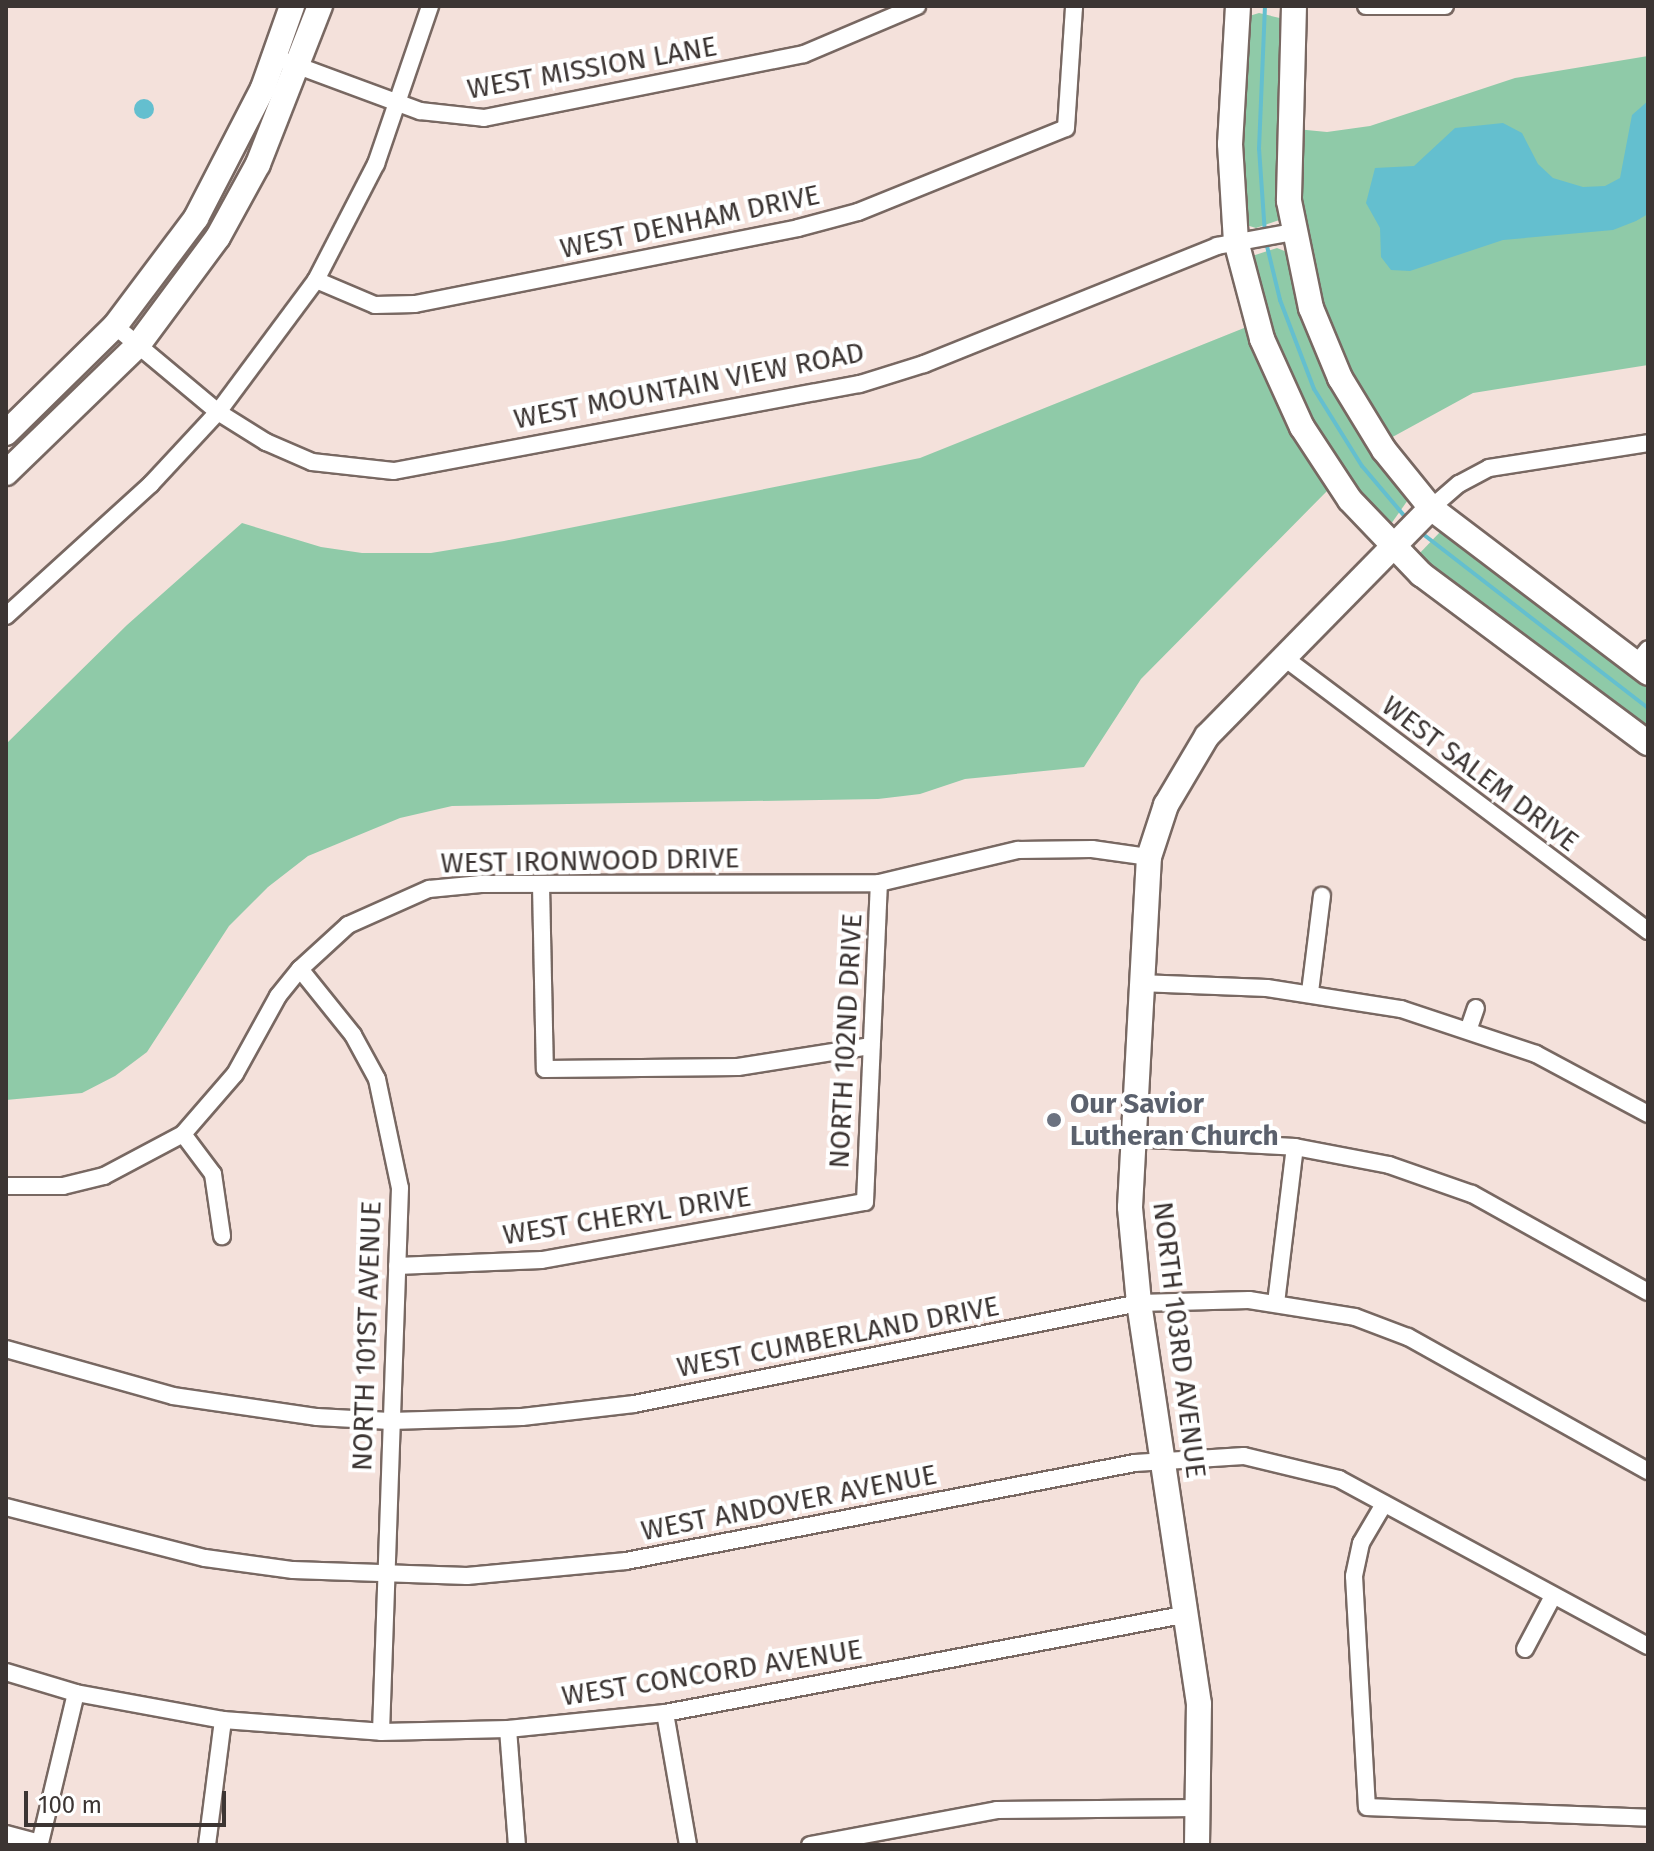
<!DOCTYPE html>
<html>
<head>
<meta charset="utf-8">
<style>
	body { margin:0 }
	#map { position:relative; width:1654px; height:1851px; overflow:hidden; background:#f4e1db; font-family:"Fira Sans",sans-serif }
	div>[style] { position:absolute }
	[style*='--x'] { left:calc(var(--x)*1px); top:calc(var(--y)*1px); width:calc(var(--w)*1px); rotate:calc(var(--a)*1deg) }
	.green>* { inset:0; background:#8fcaa8 }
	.water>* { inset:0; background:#64bfcf }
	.round { border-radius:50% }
	.stream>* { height:4px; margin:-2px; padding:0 2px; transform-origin:2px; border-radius:2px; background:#64bfcf }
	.roads { filter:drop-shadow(2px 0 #786862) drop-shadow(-2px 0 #786862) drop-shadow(0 2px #786862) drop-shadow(0 -2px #786862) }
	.street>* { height:16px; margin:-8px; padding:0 8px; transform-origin:8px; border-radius:8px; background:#fff }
	.secondary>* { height:24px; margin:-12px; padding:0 12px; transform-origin:12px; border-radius:12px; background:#fff }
	.dots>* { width:22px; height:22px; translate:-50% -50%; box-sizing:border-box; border:4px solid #fff; border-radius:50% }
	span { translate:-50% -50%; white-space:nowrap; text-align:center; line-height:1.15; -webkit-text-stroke:8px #fff; paint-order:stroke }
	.street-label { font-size:28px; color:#3c3533 }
	.worship-label { font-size:28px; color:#5b616d; font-weight:700 }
	.left { translate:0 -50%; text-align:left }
	.frame { position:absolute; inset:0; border:8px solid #3c3533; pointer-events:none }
	.scale { position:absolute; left:24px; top:1791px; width:202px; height:36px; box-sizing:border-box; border:4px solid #3c3533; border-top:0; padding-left:10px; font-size:24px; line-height:28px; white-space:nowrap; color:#3c3533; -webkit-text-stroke:6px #fff; paint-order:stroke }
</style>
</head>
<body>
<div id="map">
	<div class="green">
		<i style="clip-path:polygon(1259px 13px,1284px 19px,1282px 219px,1256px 228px,1243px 224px,1237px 172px,1246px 17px)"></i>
		<i style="clip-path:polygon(1648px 56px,1648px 365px,1473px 393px,1387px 440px,1328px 332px,1300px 228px,1296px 129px,1327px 132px,1370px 126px,1515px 78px)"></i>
		<i style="clip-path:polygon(1277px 248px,1287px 252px,1410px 497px,1391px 524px,1376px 521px,1284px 378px,1249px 257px)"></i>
		<i style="clip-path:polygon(1249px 326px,1331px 487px,1141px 679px,1084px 767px,965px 779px,920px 794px,878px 799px,452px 806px,400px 818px,308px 856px,268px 887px,229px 926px,147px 1052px,115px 1076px,82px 1093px,6px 1100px,6px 744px,127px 625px,242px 523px,321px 547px,362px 553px,431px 553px,504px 541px,920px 458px)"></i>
		<i style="clip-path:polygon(1441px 531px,1648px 684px,1648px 737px,1417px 556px)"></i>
	</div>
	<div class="water">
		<i class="round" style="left:134px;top:99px;width:20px;height:20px"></i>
		<i style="clip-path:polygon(1648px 101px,1648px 214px,1636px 221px,1613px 230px,1503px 240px,1410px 271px,1391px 270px,1381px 257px,1380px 228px,1366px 203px,1375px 168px,1414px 166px,1455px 128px,1503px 123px,1522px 133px,1538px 164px,1553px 178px,1583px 187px,1605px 186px,1620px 178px,1632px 115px)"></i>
	</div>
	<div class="stream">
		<i style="--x:1265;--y:234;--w:85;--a:-94"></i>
		<i style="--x:1259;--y:149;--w:143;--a:-87.6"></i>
		<i style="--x:1266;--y:242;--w:60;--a:76.4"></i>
		<i style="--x:1280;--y:300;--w:95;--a:69.1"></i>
		<i style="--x:1314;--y:389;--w:91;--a:58.1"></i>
		<i style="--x:1362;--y:466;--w:70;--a:49.7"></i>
		<i style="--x:1419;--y:531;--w:289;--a:37.7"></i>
	</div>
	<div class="roads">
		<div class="street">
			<i style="--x:1366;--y:6;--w:79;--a:0"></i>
			<i style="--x:274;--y:57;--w:156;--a:20.3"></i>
			<i style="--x:420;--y:111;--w:64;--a:6.2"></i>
			<i style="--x:484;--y:118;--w:326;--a:-11.3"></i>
			<i style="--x:804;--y:54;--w:123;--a:-23"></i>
			<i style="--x:316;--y:280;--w:64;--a:23"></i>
			<i style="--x:375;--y:305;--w:40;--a:-1.4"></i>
			<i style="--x:415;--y:304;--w:390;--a:-11.2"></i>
			<i style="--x:798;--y:228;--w:62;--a:-14.9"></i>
			<i style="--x:858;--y:212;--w:224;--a:-22"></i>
			<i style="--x:1066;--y:128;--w:122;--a:-86.2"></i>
			<i style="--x:115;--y:326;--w:134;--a:39.9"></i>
			<i style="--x:218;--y:412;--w:57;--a:32"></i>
			<i style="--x:266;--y:442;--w:50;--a:23.5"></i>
			<i style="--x:312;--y:462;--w:82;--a:6.3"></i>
			<i style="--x:394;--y:471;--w:474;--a:-10.6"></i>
			<i style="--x:860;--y:384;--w:67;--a:-17.4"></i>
			<i style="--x:924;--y:364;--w:316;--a:-21.9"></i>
			<i style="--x:1217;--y:246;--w:77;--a:-10.4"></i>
			<i style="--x:1431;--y:508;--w:37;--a:-41"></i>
			<i style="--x:1459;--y:484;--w:34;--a:-28"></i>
			<i style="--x:1489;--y:468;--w:161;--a:-8.9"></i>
			<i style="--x:6;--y:616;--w:196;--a:-42.3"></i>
			<i style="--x:151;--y:484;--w:98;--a:-47.1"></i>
			<i style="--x:218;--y:412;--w:164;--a:-53.4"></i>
			<i style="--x:316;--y:280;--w:131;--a:-62.7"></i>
			<i style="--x:376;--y:164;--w:167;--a:-71.1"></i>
			<i style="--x:1282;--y:656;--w:458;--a:36.9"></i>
			<i style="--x:1636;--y:664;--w:19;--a:-51"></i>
			<i style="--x:541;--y:885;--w:184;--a:88.8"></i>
			<i style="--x:545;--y:1069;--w:193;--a:-0.6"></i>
			<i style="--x:738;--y:1067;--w:135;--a:-9"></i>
			<i style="--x:300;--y:969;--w:85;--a:51.2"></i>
			<i style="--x:353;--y:1035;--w:50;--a:61.4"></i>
			<i style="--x:377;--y:1079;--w:111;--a:78.1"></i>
			<i style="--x:400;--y:1188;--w:544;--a:92"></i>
			<i style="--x:1139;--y:983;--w:128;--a:2.2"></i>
			<i style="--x:1267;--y:988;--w:136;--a:8.9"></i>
			<i style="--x:1401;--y:1009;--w:142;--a:18.4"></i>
			<i style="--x:1536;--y:1054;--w:127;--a:28.2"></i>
			<i style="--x:1310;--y:992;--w:97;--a:-82.9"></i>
			<i style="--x:1469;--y:1028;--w:21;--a:-71"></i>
			<i style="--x:183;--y:1134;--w:50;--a:53.1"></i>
			<i style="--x:213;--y:1174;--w:63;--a:81.7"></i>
			<i style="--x:1131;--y:1138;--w:164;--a:3.1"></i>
			<i style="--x:1295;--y:1147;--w:96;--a:10.8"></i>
			<i style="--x:1389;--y:1165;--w:88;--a:19.3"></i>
			<i style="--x:1472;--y:1194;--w:201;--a:29.1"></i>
			<i style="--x:6;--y:1186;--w:57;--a:0"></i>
			<i style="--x:63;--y:1186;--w:42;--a:-13.7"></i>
			<i style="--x:104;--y:1176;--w:89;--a:-28"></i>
			<i style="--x:183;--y:1134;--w:79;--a:-49.1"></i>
			<i style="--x:235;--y:1074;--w:89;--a:-61.1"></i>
			<i style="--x:278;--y:996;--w:35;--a:-51"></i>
			<i style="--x:300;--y:969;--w:65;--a:-42.5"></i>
			<i style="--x:348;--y:925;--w:89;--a:-24"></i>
			<i style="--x:429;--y:889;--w:52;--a:-5.5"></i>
			<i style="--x:481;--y:884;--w:398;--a:-0.1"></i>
			<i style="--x:879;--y:883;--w:143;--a:-13.4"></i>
			<i style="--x:1018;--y:850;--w:74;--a:-0.8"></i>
			<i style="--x:1092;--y:849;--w:58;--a:8"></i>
			<i style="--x:397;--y:1266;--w:145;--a:-2.4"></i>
			<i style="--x:542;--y:1260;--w:328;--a:-10.2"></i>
			<i style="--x:865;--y:1202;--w:319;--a:-87.5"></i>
			<i style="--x:1276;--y:1303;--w:157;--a:-83.1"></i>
			<i style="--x:6;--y:1349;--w:173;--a:15.7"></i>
			<i style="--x:173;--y:1396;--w:146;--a:8.3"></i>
			<i style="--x:317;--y:1417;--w:73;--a:3.1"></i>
			<i style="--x:390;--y:1421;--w:132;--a:-1.7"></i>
			<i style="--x:522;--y:1417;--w:113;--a:-6.6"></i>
			<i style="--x:634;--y:1404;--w:515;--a:-11.31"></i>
			<i style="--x:1139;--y:1303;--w:110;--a:-1.6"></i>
			<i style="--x:1249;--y:1300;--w:107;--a:9.1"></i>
			<i style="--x:1355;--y:1317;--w:57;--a:20.7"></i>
			<i style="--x:1408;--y:1337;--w:275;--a:29.2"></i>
			<i style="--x:1384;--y:1504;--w:45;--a:120.5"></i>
			<i style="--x:1361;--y:1543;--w:34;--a:102"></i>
			<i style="--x:1354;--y:1576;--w:231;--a:86.8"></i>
			<i style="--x:1367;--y:1807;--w:281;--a:2.2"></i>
			<i style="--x:6;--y:1507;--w:205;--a:14.4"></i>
			<i style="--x:205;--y:1558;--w:89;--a:7.8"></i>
			<i style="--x:293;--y:1570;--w:174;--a:2"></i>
			<i style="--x:467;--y:1576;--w:160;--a:-5.4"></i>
			<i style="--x:626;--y:1561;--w:518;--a:-10.9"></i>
			<i style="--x:1135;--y:1463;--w:109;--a:-3.7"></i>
			<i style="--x:1244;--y:1456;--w:98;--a:13.6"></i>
			<i style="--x:1339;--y:1479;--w:351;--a:28.4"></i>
			<i style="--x:1525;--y:1649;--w:58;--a:-62.1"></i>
			<i style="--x:6;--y:1672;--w:73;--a:16.7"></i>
			<i style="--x:76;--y:1693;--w:149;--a:10.4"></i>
			<i style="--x:223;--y:1720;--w:158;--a:4.3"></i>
			<i style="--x:381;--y:1732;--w:127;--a:-1.4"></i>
			<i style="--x:508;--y:1729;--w:158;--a:-5.8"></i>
			<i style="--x:665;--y:1713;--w:532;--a:-10.72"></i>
			<i style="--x:665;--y:1713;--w:134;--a:80.1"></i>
			<i style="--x:508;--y:1729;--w:116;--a:85.6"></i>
			<i style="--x:6;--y:1834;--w:35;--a:15"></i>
			<i style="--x:40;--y:1843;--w:154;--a:-76.5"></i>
			<i style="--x:207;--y:1845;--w:126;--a:-82.7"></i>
			<i style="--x:810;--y:1845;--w:190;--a:-10.6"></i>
			<i style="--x:997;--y:1810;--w:201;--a:-0.6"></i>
		</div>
		<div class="secondary">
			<i style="--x:1238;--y:6;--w:138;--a:93.3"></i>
			<i style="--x:1230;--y:144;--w:97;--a:86.5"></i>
			<i style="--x:1236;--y:241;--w:101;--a:75.1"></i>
			<i style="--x:1262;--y:339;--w:97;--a:65.6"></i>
			<i style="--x:1302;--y:427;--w:87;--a:56.7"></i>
			<i style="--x:1350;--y:500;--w:103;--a:46.2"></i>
			<i style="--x:1421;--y:574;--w:283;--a:36.7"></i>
			<i style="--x:1294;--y:6;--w:195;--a:91.5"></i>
			<i style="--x:1289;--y:201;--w:109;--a:78.4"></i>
			<i style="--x:1311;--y:308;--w:76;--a:67.5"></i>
			<i style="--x:1340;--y:378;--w:84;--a:58.6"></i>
			<i style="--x:1384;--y:450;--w:75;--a:51"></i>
			<i style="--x:1431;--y:508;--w:273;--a:37.2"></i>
			<i style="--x:6;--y:433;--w:153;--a:-44.5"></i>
			<i style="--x:115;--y:326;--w:135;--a:-53.1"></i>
			<i style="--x:196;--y:218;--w:146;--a:-62.7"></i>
			<i style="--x:263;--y:88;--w:87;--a:-70.5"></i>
			<i style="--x:6;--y:473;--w:184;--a:-44.1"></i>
			<i style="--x:138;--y:345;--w:134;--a:-53.5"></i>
			<i style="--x:218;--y:237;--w:83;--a:-61.3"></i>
			<i style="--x:258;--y:164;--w:170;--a:-68.6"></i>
			<i style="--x:1197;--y:1845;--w:141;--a:-89.2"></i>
			<i style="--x:1199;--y:1704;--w:405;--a:-98.5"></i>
			<i style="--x:1139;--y:1303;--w:96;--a:-95.4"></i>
			<i style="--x:1130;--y:1207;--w:351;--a:-86.9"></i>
			<i style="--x:1149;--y:857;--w:55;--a:-71.9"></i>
			<i style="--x:1166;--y:805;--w:80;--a:-59.3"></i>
			<i style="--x:1207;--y:736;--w:320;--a:-45.5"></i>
		</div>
	</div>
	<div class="dots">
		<i style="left:1054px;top:1120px;background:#6b7280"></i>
	</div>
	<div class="street-label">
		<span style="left:592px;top:68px;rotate:-10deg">WEST MISSION LANE</span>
		<span style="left:690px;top:222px;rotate:-12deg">WEST DENHAM DRIVE</span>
		<span style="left:689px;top:386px;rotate:-11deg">WEST MOUNTAIN VIEW ROAD</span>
		<span style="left:1480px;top:774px;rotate:37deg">WEST SALEM DRIVE</span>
		<span style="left:590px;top:861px;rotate:-1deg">WEST IRONWOOD DRIVE</span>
		<span style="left:846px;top:1041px;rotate:-87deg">NORTH 102ND DRIVE</span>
		<span style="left:627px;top:1216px;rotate:-9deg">WEST CHERYL DRIVE</span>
		<span style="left:367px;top:1336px;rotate:-88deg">NORTH 101ST AVENUE</span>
		<span style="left:838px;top:1337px;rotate:-11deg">WEST CUMBERLAND DRIVE</span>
		<span style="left:1179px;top:1340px;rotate:83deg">NORTH 103RD AVENUE</span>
		<span style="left:789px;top:1503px;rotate:-11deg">WEST ANDOVER AVENUE</span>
		<span style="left:712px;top:1673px;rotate:-9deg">WEST CONCORD AVENUE</span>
	</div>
	<div class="worship-label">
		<span class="left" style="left:1070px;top:1120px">Our Savior<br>Lutheran Church</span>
	</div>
	<div class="frame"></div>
	<div class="scale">100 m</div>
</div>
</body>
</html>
